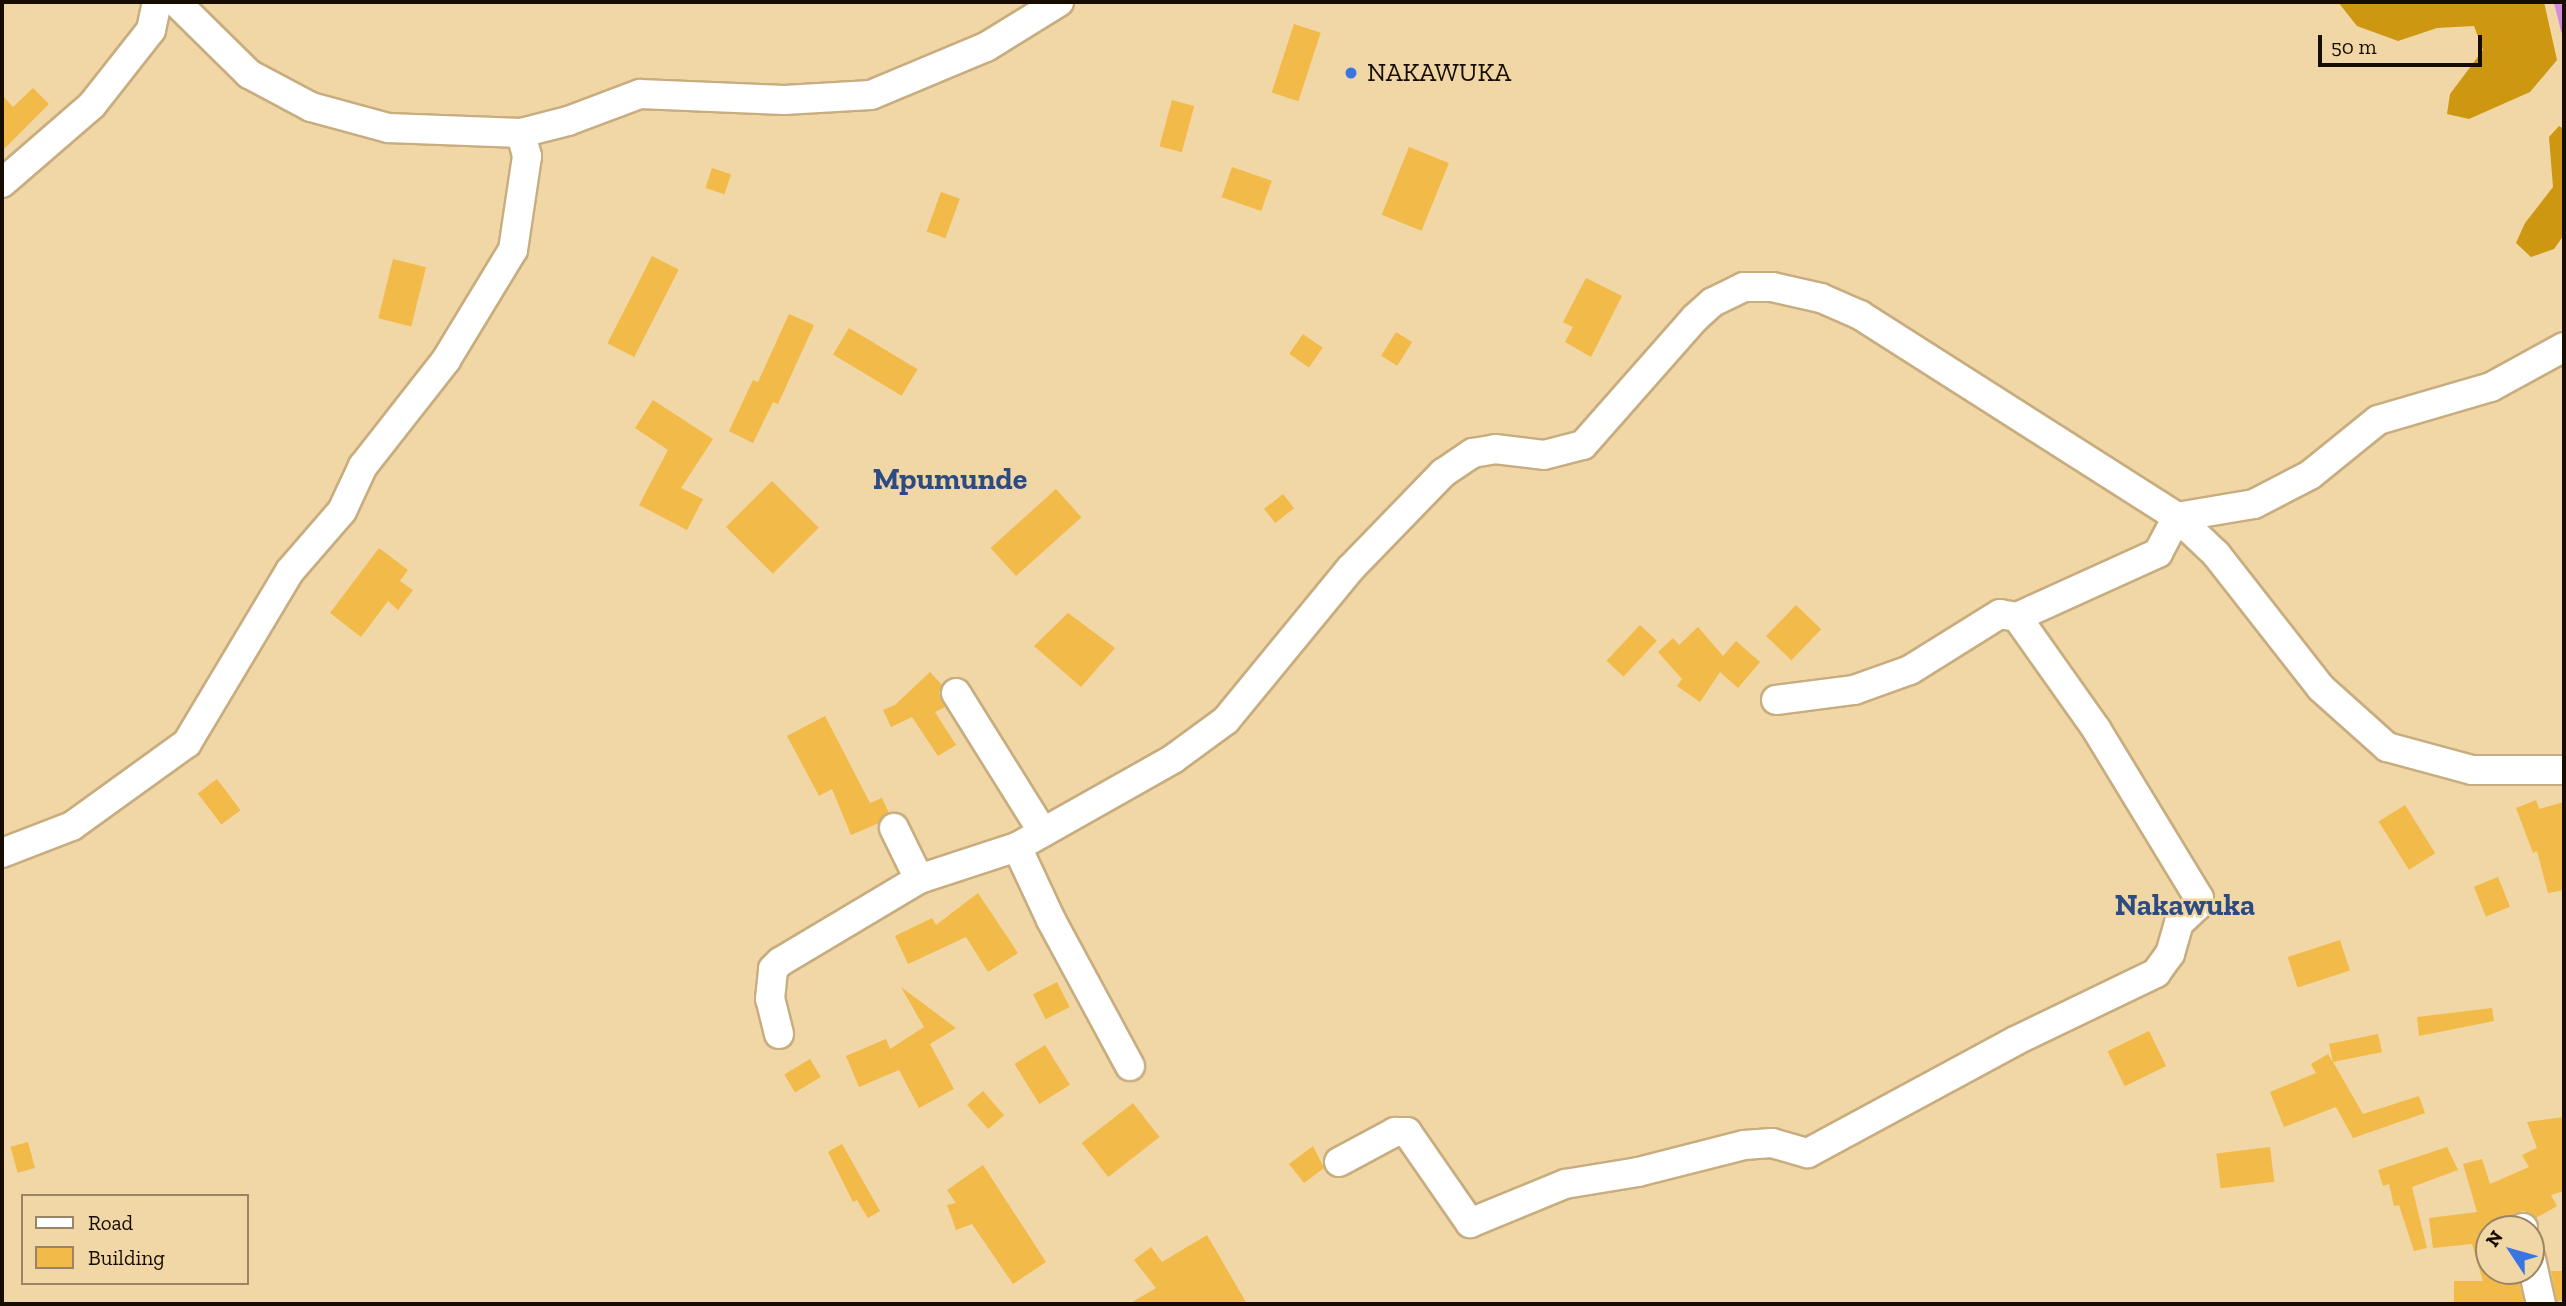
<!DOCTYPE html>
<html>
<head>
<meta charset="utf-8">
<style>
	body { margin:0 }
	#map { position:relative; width:2566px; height:1306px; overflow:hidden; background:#f1d6a6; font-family:"Zilla Slab",serif }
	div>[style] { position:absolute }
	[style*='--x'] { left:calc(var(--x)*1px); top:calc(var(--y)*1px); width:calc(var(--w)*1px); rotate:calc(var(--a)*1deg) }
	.forest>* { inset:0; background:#cd9712 }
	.stream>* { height:7px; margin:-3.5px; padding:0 3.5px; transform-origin:3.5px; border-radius:3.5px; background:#d48adf }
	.building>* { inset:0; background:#f2ba48; transform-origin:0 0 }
	.roads { filter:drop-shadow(2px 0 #c7ad7f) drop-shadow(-2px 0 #c7ad7f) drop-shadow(0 2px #c7ad7f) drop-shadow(0 -2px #c7ad7f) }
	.minor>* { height:28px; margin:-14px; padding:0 14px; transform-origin:14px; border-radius:14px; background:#fff }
	.dots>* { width:19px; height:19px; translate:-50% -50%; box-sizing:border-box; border:4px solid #f1d6a6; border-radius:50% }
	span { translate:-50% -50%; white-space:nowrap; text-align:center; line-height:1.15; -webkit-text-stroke:5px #f1d6a6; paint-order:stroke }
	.poi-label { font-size:26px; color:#160c00 }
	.left { translate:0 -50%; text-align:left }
	.quarter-label { font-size:30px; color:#2d4b83; font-weight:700 }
	.frame { position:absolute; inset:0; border:4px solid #160c00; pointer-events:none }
	.legend { position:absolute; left:21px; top:1194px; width:228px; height:91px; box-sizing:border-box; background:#f1d6a6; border:2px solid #998564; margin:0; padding:9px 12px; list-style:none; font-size:21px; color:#160c00 }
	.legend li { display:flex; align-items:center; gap:14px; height:35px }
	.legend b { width:35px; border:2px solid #998564 }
	.north { position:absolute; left:2475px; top:1215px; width:70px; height:70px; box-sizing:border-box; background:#f1d6a6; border:2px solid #998564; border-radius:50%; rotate:306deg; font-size:19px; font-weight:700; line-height:28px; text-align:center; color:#160c00 }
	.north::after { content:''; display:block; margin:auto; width:24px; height:32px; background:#3b74e3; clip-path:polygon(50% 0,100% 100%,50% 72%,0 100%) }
	.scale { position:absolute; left:2318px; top:35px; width:164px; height:32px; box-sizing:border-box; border:4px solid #160c00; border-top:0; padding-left:9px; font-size:21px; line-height:24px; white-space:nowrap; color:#160c00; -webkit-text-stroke:5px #f1d6a6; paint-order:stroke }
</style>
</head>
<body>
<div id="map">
	<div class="forest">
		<i style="clip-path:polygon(2338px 2px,2544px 2px,2557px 60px,2530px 92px,2469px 119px,2447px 114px,2450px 94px,2483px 50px,2474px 26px,2437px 28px,2398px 41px,2357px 26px)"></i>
		<i style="clip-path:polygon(2559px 126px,2564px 129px,2564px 235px,2554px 249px,2531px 257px,2516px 243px,2525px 223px,2553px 187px,2549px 137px)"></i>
	</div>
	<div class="stream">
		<i style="--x:2557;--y:2;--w:29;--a:76"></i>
	</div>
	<div class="building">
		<i style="left:1294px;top:24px;width:28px;height:72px;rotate:18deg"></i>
		<i style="clip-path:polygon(33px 88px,49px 104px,2px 151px,2px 95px,13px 107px)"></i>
		<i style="left:1172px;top:100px;width:23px;height:48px;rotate:15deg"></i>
		<i style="left:1409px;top:147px;width:43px;height:73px;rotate:22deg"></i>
		<i style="left:1232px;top:167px;width:42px;height:32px;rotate:19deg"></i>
		<i style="left:712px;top:168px;width:20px;height:21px;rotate:18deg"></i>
		<i style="left:941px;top:192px;width:20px;height:42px;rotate:20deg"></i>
		<i style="left:652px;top:256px;width:30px;height:98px;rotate:27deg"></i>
		<i style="left:393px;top:259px;width:34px;height:61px;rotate:14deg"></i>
		<i style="clip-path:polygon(1586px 278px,1622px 296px,1591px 357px,1565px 342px,1573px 327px,1563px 322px)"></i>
		<i style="clip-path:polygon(789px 314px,814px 325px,778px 404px,773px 402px,753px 443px,729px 431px,753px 380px,758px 382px)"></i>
		<i style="left:849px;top:328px;width:80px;height:31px;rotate:31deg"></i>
		<i style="left:1396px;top:332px;width:19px;height:28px;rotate:32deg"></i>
		<i style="left:1303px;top:334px;width:24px;height:24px;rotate:35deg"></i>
		<i style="clip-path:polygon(653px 400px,713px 439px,681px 488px,703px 499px,687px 530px,639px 505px,668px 450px,635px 428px)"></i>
		<i style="left:772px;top:481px;width:66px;height:65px;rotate:45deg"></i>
		<i style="left:1056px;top:489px;width:38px;height:88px;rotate:48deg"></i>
		<i style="left:1283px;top:494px;width:18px;height:24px;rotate:52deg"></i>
		<i style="clip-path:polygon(379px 548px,408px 570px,400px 581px,413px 590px,398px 610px,388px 601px,361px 637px,330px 613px)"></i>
		<i style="left:1796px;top:605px;width:35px;height:43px;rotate:44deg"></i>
		<i style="clip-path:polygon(1068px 613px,1115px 648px,1081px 687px,1034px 646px)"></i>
		<i style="left:1640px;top:625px;width:23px;height:49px;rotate:43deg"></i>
		<i style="clip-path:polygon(1698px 627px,1723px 656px,1736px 641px,1760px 662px,1738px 688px,1720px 672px,1700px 702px,1677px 686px,1682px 679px,1658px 652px,1673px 638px,1679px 645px)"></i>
		<i style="clip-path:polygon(930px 672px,942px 685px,939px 693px,945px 707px,935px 712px,956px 745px,938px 756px,912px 717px,891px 727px,883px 710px,895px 705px)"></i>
		<i style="clip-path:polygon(825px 716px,870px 803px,882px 798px,889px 813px,879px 823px,851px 835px,832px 789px,819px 796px,787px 736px)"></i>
		<i style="left:217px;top:779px;width:39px;height:24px;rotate:53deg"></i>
		<i style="clip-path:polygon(2536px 800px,2539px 809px,2564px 802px,2564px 890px,2548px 893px,2537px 851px,2533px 853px,2516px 808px)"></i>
		<i style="left:2405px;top:805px;width:57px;height:31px;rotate:58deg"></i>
		<i style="left:2498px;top:877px;width:32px;height:26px;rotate:68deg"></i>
		<i style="clip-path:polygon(978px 893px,1018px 953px,988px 972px,966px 937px,908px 964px,895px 936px,932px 918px,936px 925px)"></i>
		<i style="left:2340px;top:940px;width:32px;height:55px;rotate:72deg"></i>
		<i style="left:1057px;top:982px;width:28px;height:27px;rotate:63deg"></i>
		<i style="clip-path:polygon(901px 987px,956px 1028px,930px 1044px,954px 1089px,919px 1108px,899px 1070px,859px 1087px,846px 1056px,886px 1039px,890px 1049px,924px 1027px)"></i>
		<i style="clip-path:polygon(2492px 1008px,2494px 1021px,2419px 1036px,2417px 1017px)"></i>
		<i style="left:2149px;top:1031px;width:39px;height:46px;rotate:64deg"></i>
		<i style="clip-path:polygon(2378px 1034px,2382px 1052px,2333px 1062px,2363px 1114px,2419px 1096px,2425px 1113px,2353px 1138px,2336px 1107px,2284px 1127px,2270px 1092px,2316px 1073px,2311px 1064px,2328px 1054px,2333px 1062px,2329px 1044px)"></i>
		<i style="left:1045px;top:1045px;width:47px;height:36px;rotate:58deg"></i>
		<i style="left:810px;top:1059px;width:21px;height:30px;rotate:59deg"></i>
		<i style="left:983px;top:1091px;width:32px;height:21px;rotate:49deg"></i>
		<i style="left:1133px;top:1103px;width:43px;height:65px;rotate:52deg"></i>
		<i style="clip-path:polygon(2564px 1117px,2564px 1191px,2551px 1195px,2557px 1206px,2536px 1218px,2524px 1211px,2515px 1213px,2506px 1229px,2489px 1229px,2489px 1271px,2517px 1271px,2524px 1304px,2454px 1304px,2454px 1281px,2483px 1281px,2472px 1244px,2433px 1248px,2429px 1218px,2477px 1212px,2463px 1164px,2482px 1159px,2490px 1184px,2529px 1167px,2522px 1155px,2537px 1148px,2527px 1122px)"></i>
		<i style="left:28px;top:1142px;width:27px;height:18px;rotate:75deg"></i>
		<i style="clip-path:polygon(842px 1144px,880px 1211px,868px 1218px,857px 1200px,853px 1202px,828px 1152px)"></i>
		<i style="clip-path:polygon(1313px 1146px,1324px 1168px,1304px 1183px,1289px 1164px)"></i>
		<i style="left:2270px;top:1147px;width:35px;height:54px;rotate:83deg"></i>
		<i style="clip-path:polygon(2447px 1147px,2458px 1170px,2412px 1187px,2427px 1248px,2414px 1251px,2399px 1205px,2394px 1206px,2389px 1184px,2383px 1186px,2378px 1170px)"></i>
		<i style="clip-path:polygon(983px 1165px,1046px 1262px,1013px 1284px,972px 1224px,956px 1230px,947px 1205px,956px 1203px,947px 1190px)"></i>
		<i style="clip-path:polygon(1207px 1235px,1247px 1304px,1129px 1304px,1156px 1288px,1134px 1260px,1151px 1247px,1162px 1262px)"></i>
		<i style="clip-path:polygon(2551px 1271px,2564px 1271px,2564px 1299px,2557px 1302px)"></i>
	</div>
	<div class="roads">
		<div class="minor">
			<i style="--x:176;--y:2;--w:103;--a:44.6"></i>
			<i style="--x:249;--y:74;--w:70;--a:28"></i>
			<i style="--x:311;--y:107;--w:80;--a:15.3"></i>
			<i style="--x:388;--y:128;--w:133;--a:2.2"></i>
			<i style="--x:521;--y:133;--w:49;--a:-14.3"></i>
			<i style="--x:568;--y:121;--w:77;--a:-20.6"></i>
			<i style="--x:640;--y:94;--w:144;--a:2.4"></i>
			<i style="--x:784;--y:100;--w:87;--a:-3.3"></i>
			<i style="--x:871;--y:95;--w:125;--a:-22.7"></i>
			<i style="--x:986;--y:47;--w:86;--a:-31.7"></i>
			<i style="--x:2;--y:183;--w:119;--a:-40.9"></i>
			<i style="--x:92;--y:105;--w:95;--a:-51.8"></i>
			<i style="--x:151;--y:30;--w:29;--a:-78"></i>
			<i style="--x:956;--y:693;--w:164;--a:58"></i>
			<i style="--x:1776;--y:700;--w:79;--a:-7.3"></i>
			<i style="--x:1854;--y:690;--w:59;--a:-19.7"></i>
			<i style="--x:1910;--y:670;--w:106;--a:-31.9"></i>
			<i style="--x:2000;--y:614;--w:17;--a:10"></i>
			<i style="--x:2017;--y:617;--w:155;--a:-24.4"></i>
			<i style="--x:2158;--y:553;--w:41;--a:-62.2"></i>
			<i style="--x:2177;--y:517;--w:78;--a:-9.6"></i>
			<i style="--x:2254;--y:504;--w:63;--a:-27.4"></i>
			<i style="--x:2310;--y:475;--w:87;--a:-39"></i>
			<i style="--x:2378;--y:420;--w:118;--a:-16.3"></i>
			<i style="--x:2491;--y:387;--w:83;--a:-28.7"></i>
			<i style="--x:894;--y:828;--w:57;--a:63.9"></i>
			<i style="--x:1017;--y:847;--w:81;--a:65"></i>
			<i style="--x:1051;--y:920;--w:166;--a:61.6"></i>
			<i style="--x:2;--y:853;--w:75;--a:-21.1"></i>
			<i style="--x:72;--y:826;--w:142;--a:-35.8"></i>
			<i style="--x:187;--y:743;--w:200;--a:-59.1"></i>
			<i style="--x:290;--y:571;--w:79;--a:-49.1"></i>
			<i style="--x:342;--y:511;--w:50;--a:-65"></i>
			<i style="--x:363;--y:466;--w:135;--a:-51.9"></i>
			<i style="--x:446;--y:360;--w:129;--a:-58.7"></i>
			<i style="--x:513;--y:250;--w:95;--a:-81.5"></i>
			<i style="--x:527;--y:156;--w:24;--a:-105"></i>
			<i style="--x:779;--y:1034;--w:36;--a:-104"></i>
			<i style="--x:770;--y:999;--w:30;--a:-84"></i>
			<i style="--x:773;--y:969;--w:10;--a:-45"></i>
			<i style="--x:780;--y:962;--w:162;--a:-30.8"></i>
			<i style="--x:919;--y:879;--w:103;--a:-18.1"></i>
			<i style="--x:1017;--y:847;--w:179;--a:-29.4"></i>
			<i style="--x:1173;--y:759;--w:66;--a:-36.3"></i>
			<i style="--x:1226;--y:720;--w:195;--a:-50.6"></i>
			<i style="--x:1350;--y:569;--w:134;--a:-45.9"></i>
			<i style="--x:1443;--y:473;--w:36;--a:-34"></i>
			<i style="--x:1473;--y:453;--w:22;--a:-10"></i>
			<i style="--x:1495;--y:449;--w:49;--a:7"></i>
			<i style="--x:1544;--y:455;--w:40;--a:-14.4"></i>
			<i style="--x:1583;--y:445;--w:169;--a:-48.6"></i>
			<i style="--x:1695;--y:318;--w:24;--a:-42"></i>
			<i style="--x:1713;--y:302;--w:34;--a:-26"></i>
			<i style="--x:1744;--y:287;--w:28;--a:0"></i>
			<i style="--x:1772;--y:287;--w:50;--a:12.7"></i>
			<i style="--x:1821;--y:298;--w:43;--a:23.6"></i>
			<i style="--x:1860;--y:315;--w:376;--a:32.5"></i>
			<i style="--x:2177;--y:517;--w:54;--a:43.5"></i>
			<i style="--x:2216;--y:554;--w:170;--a:51.9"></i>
			<i style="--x:2321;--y:688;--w:89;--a:41.8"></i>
			<i style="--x:2387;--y:747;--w:88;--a:15.1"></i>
			<i style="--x:2472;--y:770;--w:92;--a:0"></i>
			<i style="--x:1339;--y:1162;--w:64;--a:-28.2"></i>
			<i style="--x:1395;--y:1132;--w:12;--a:0"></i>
			<i style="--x:1407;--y:1132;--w:111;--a:55.3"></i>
			<i style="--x:1470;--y:1223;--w:103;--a:-22.3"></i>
			<i style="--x:1565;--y:1184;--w:74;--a:-9.3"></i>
			<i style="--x:1638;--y:1172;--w:109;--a:-14.3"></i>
			<i style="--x:1744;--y:1145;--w:28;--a:-4"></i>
			<i style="--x:1772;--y:1143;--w:37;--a:16"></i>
			<i style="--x:1808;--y:1153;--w:235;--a:-28.4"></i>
			<i style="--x:2015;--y:1041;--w:157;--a:-25.7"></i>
			<i style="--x:2156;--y:973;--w:24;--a:-54"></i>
			<i style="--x:2170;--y:954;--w:32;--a:-74"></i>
			<i style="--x:2179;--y:923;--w:26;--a:-43"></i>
			<i style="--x:2198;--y:905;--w:7;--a:-82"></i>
			<i style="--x:2199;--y:898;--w:197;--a:-121.3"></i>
			<i style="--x:2097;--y:730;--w:138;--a:-125.3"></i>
			<i style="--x:2523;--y:1228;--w:1;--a:90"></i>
			<i style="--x:2531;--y:1259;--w:46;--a:77.5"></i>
		</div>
	</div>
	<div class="dots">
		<i style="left:1351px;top:73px;background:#3b74e3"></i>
	</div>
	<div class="poi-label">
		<span class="left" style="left:1367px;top:73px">NAKAWUKA</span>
	</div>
	<div class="quarter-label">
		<span style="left:950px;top:479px">Mpumunde</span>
		<span style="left:2185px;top:905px">Nakawuka</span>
	</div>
	<div class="frame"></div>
	<ul class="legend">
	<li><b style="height:9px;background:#fff"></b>Road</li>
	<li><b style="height:19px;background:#f2ba48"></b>Building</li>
	</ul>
	<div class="north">N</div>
	<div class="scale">50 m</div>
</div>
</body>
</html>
